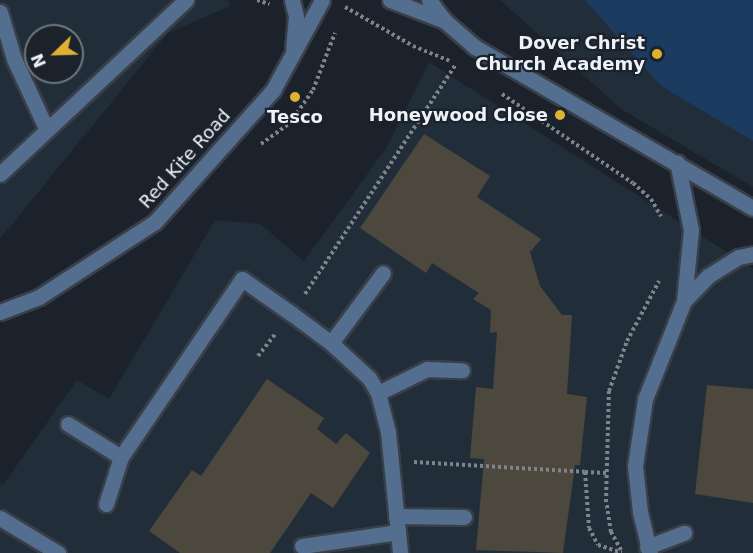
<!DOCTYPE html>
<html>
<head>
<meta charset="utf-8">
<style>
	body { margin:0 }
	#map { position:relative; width:753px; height:553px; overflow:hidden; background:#1b222b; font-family:"DejaVu Sans",sans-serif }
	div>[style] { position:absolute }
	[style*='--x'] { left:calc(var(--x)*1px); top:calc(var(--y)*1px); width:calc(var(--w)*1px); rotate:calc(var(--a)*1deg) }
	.built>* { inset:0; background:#222d3a }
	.green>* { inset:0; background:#1b3b60 }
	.building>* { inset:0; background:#4d483d }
	.path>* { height:4px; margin-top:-2px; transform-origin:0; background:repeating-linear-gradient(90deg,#7e848b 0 3px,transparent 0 6px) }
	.roads { filter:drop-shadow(2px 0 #393f48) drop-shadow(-2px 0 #393f48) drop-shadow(0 2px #393f48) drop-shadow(0 -2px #393f48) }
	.service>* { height:15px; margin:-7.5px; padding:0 7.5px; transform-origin:7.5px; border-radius:7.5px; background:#536e8f }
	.minor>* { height:15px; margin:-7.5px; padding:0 7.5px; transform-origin:7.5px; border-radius:7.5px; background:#536e8f }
	.tertiary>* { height:15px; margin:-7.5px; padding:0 7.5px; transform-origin:7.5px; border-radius:7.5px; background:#536e8f }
	.dots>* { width:16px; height:16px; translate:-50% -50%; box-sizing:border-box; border:3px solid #1b222b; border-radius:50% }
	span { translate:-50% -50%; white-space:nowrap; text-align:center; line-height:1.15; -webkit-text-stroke:4.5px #1b222b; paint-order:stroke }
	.poi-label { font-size:18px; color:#eef3f9; font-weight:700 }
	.right { translate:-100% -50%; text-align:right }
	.street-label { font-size:18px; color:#eef3f9 }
	.north { position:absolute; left:24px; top:24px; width:60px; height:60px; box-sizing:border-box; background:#1b222b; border:2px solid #6f767d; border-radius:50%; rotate:247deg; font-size:16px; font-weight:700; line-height:24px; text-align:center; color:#eef3f9 }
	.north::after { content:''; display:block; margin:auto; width:21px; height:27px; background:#deb133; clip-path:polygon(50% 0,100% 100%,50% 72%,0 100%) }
</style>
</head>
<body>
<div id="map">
	<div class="built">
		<i style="clip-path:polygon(evenodd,0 0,229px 0,230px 6px,168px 33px,0 239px,0 0,36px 36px,72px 36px,72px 72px,36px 72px,36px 36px)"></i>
		<i style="clip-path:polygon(500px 0,753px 0,753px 187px,621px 109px)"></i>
		<i style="clip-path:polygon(429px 62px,753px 269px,753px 553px,0 553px,0 484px,3px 485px,77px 380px,109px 399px,215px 220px,260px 224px,304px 261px,387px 147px)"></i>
	</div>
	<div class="green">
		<i style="clip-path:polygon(585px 0,753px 0,753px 141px,661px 86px)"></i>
	</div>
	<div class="building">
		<i style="clip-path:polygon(424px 134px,490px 176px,477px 197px,541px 239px,530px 252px,540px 286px,562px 315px,572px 315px,567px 394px,587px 397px,580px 465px,575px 465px,563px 553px,476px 550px,484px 459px,470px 458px,476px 387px,493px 389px,497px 332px,490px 333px,491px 310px,473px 299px,479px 293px,432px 263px,426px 273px,360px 228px)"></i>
		<i style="clip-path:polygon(267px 379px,324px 418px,317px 429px,336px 444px,346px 433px,370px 453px,333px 508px,311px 493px,270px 553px,180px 553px,149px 531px,192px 470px,201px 476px)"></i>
		<i style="clip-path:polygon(707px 385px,753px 389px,753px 503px,695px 494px)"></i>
	</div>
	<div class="path">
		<i style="--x:257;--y:0;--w:13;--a:18"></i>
		<i style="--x:345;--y:7;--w:78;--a:29.8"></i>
		<i style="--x:413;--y:46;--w:40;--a:22"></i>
		<i style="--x:502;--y:94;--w:158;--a:34.2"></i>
		<i style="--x:633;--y:183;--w:24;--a:42"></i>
		<i style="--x:651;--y:199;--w:20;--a:60"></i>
		<i style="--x:261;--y:144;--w:36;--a:-36"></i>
		<i style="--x:290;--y:123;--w:40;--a:-55.1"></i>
		<i style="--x:313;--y:90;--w:61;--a:-68.9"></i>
		<i style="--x:305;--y:294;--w:275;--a:-56.7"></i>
		<i style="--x:258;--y:356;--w:29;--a:-52"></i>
		<i style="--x:414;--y:462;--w:171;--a:3.3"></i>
		<i style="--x:585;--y:472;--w:56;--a:85.9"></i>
		<i style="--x:589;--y:528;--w:19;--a:62"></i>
		<i style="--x:598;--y:545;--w:25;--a:18"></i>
		<i style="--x:585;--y:472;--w:21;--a:3"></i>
		<i style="--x:621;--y:550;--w:21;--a:-119"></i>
		<i style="--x:611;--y:532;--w:30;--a:-99"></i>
		<i style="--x:606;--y:502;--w:111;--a:-88.5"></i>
		<i style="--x:609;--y:391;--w:53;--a:-70.2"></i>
		<i style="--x:627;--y:341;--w:68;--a:-61.9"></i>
	</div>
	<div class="roads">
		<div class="service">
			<i style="--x:292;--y:0;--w:16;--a:76"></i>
			<i style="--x:296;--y:16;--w:32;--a:95"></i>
			<i style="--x:0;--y:12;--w:49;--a:73.4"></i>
			<i style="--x:14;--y:59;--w:78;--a:65.1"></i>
			<i style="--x:0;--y:174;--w:255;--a:-43.1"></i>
			<i style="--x:0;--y:312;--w:42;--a:-21"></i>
			<i style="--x:39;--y:297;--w:138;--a:-32.9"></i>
			<i style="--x:155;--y:222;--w:177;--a:-48.2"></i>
			<i style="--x:273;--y:90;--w:102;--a:-61.4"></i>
			<i style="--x:331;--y:343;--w:87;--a:-53.4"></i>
			<i style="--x:378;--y:393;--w:55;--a:-26.1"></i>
			<i style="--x:427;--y:369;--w:35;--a:2"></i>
			<i style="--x:68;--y:424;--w:62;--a:31.9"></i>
			<i style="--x:106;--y:504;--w:49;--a:-72.3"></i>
			<i style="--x:121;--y:457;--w:215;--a:-55.8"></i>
			<i style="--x:242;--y:279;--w:61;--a:35"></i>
			<i style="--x:396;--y:516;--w:68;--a:0.8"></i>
			<i style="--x:0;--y:518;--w:68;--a:31.1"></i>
			<i style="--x:302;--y:546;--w:97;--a:-8.3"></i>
			<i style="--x:647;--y:547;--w:40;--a:-21"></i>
		</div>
		<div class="minor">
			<i style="--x:684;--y:301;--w:35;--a:-46"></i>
			<i style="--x:708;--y:276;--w:36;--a:-32"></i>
			<i style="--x:739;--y:257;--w:14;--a:-12"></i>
			<i style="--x:292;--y:314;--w:49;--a:36.6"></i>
			<i style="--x:331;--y:343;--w:52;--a:42.6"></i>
			<i style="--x:369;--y:378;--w:17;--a:59"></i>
			<i style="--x:378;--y:393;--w:40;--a:75.6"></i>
			<i style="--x:388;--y:432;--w:122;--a:84.3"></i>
			<i style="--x:650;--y:553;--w:42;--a:-103.7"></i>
			<i style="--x:640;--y:512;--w:46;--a:-96.2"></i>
			<i style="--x:635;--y:466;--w:68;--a:-81.5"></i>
			<i style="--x:645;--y:399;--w:105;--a:-68.3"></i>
			<i style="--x:684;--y:301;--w:71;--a:-84.4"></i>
			<i style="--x:691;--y:230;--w:69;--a:-101.6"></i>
		</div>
		<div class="tertiary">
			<i style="--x:390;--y:0;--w:59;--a:20.9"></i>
			<i style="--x:429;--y:0;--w:26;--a:53"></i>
			<i style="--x:445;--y:21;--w:40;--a:41"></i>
			<i style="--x:475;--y:47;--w:321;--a:30.1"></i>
		</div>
	</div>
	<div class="dots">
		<i style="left:657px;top:54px;background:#deb133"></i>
		<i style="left:295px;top:97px;background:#deb133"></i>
		<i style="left:560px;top:115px;background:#deb133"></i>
	</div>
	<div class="poi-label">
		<span class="right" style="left:645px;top:54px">Dover Christ<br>Church Academy</span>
		<span class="right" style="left:548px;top:115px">Honeywood Close</span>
		<span style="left:295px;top:117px">Tesco</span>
	</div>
	<div class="street-label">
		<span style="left:185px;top:159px;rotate:-48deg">Red Kite Road</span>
	</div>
	<div class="north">N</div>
</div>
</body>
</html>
